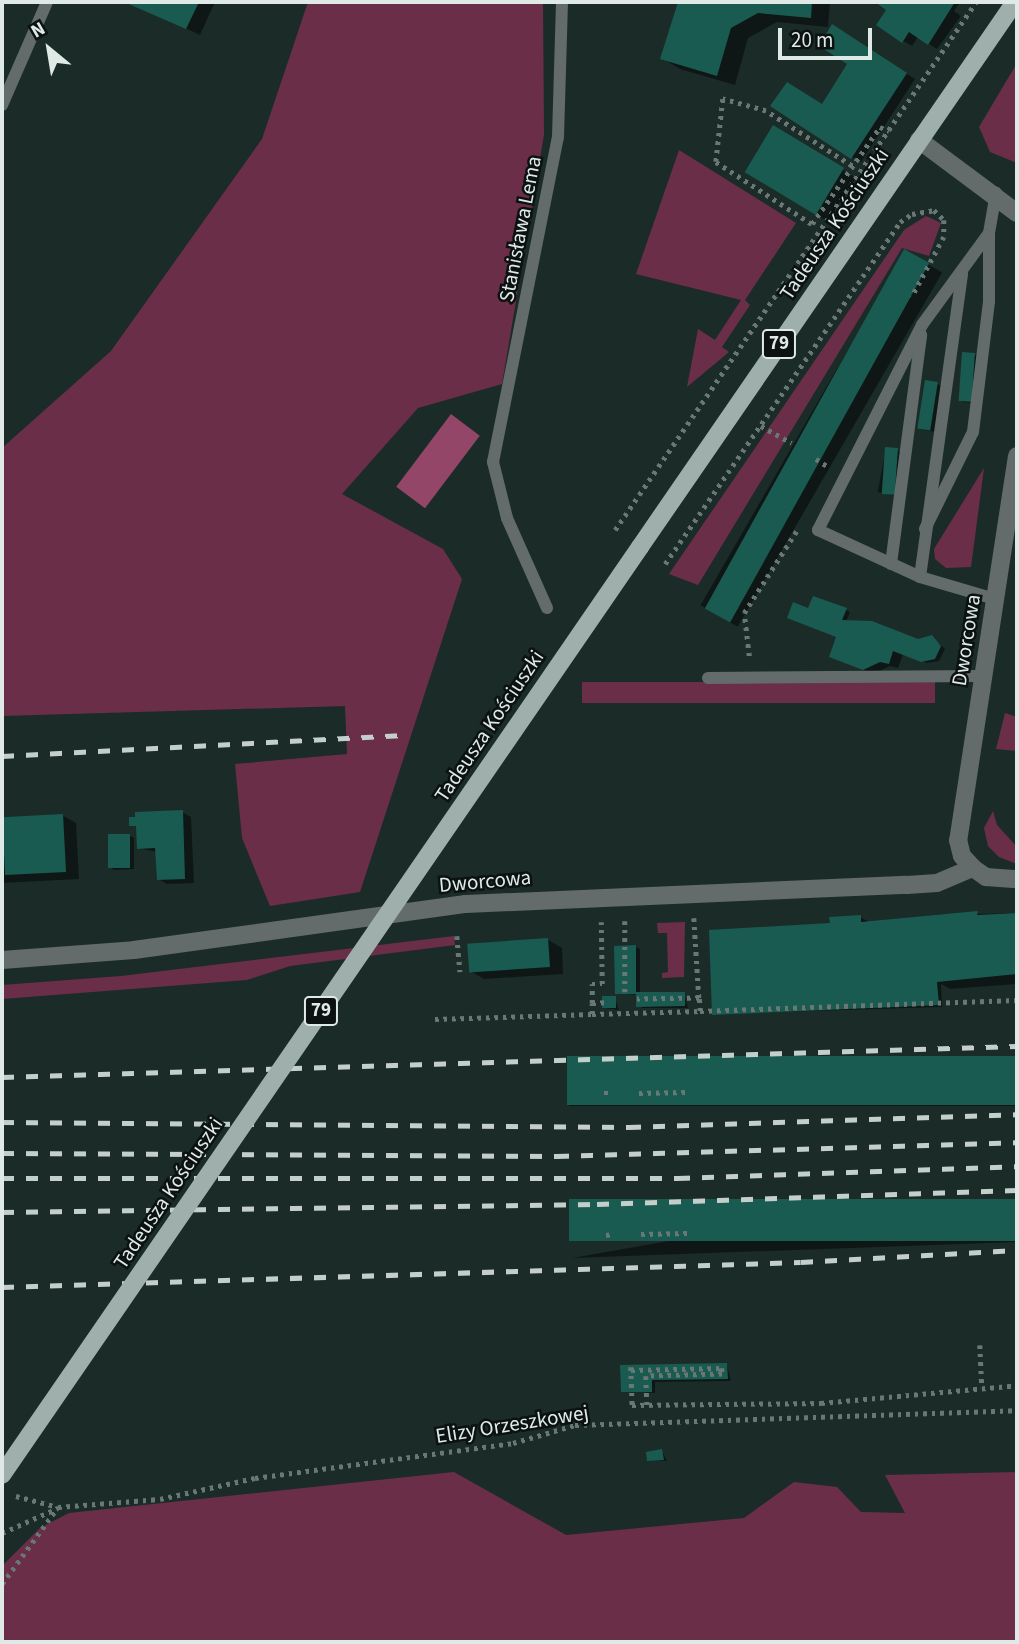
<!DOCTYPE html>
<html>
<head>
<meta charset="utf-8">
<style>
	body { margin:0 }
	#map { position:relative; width:1019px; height:1644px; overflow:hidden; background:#1b2c28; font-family:"Source Sans 3",sans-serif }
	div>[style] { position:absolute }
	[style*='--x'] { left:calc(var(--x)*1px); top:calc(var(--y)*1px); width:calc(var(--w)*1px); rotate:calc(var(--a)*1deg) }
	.green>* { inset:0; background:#6b2e49; transform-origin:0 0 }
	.water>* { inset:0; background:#934668; transform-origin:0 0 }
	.shadow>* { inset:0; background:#0007; transform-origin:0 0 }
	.building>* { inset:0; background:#195b51; transform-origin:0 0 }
	.path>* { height:4.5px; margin-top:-2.25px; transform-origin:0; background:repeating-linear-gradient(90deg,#697874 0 3.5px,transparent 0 8.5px) }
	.service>* { height:12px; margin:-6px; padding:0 6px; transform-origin:6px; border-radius:6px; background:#636c6a }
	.minor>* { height:18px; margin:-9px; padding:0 9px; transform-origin:9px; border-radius:9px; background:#636c6a }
	.primary>* { height:18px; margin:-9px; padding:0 9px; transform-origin:9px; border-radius:9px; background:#9eafac }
	.rail>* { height:5px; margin-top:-2.5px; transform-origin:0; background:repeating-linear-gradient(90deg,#c4cfcc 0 12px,transparent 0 24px) }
	.primary-bridge>* { height:18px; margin:-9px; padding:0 9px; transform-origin:9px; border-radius:9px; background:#9eafac }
	span { translate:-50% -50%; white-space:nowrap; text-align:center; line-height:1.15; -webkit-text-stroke:5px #0b1211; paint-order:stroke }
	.shield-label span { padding:2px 5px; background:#0b1211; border:2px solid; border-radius:5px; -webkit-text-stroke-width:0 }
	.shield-label { font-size:19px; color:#dfeae7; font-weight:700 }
	.street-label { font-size:21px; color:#dfeae7 }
	.frame { position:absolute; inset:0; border:4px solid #dfeae7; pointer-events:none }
	.north { position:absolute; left:14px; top:14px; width:70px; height:70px; -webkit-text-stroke:5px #0b1211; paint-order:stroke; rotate:330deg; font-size:19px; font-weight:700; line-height:28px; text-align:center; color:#dfeae7 }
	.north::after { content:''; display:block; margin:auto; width:24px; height:32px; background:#dfeae7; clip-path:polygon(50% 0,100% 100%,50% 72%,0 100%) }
	.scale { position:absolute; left:778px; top:28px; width:94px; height:32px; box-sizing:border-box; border:4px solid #dfeae7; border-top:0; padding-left:9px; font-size:21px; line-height:24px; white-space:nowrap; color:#dfeae7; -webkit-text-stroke:5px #0b1211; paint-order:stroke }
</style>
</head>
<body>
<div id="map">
	<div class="green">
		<i style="clip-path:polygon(308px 2px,543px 2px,544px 135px,502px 384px,418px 408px,342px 494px,443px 549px,462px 579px,360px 892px,270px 906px,242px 838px,235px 764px,347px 754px,345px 706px,2px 716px,2px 448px,111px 351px,262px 139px)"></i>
		<i style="clip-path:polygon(1017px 63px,1017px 163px,990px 152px,979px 127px)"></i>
		<i style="clip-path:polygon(679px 150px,796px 223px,745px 300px,750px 305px,722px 347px,729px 352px,687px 387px,698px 329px,715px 340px,741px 300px,636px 274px)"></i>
		<i style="clip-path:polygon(926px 216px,941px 223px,929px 256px,902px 248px,698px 585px,669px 574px,904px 230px)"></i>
		<i style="clip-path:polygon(984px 468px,971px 567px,946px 568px,935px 559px,934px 549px)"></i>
		<i style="left:935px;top:682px;width:21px;height:353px;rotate:90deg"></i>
		<i style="clip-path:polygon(1005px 713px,1017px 717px,1017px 751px,996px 749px)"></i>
		<i style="clip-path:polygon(993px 811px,997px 825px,1017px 847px,1017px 864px,999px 857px,988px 846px,984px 828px)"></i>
		<i style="clip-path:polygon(685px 922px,684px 977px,662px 978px,662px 973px,668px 972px,667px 933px,658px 933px,657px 923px)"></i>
		<i style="clip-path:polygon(454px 936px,455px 945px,290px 966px,247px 980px,2px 999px,2px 985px,121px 976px)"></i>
		<i style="clip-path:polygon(454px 1472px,566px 1535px,744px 1518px,794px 1482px,837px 1487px,861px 1512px,905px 1513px,885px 1475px,1017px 1472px,1017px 1642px,2px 1642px,2px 1566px,40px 1528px,69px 1513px)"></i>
	</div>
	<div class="water">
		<i style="left:451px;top:414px;width:36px;height:91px;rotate:37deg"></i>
	</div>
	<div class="shadow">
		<i style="clip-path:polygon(130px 2px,215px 2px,200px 35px)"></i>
		<i style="clip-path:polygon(680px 2px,830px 2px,828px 27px,777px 22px,748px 38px,735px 85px,680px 69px,662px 58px)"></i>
		<i style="clip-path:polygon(878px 2px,960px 2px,954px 11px,961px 16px,937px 49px,918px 37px,912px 46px,903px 41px,889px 9px)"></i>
		<i style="clip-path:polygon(842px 31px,915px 79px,861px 162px,852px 157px,823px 106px,850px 64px)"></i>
		<i style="clip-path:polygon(774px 128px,856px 178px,827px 221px,814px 214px)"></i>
		<i style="left:905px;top:251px;width:43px;height:409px;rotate:30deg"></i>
		<i style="clip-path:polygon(974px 355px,978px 357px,973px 403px,963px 402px,959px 400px)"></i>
		<i style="clip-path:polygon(938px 384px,942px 386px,935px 432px,924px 430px,920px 428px)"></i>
		<i style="left:886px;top:449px;width:16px;height:44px;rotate:11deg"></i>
		<i style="clip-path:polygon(809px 610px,846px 610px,850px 612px,846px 622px,917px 640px,932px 637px,945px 649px,939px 661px,927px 663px,903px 654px,898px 668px,890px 666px,873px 674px,831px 656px,838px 637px)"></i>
		<i style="clip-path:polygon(182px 812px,191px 817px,194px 883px,167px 884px,158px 879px,157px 852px,138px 848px,138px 827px,131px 825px)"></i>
		<i style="clip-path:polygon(62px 815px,76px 823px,79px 879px,2px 883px,2px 819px)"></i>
		<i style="clip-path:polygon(130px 836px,134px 838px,134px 869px,114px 870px,110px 867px)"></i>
		<i style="clip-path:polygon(1017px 913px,1017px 984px,950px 989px,941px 984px,942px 1007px,713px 1014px,831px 924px,860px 917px,871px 923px,933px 920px,933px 915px)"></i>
		<i style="clip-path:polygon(548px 940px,562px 948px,563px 974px,484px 979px,470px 971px)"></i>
		<i style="clip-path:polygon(636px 947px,640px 949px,640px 994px,684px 993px,688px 1008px,642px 1008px,638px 995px,617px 993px)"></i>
		<i style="clip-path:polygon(615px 998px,619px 1010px,604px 1008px)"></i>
		<i style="left:1017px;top:1058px;width:48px;height:448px;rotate:90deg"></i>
		<i style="clip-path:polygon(1017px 1199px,1017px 1242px,572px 1258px,857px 1208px)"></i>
		<i style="clip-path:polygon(727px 1365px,731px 1381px,655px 1382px,655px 1393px,622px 1391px,622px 1366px)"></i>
		<i style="clip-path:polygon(662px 1451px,667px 1461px,649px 1460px)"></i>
	</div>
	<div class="building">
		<i style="clip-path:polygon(124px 2px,199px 2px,186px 29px)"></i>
		<i style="clip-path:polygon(678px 2px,812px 2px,811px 18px,758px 13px,731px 28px,717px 76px,660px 59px)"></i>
		<i style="clip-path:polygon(875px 2px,955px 2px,928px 45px,909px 32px,902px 43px,876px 25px,886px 10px)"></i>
		<i style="clip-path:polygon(832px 24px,907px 73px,851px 159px,770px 106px,787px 82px,822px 104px,847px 64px,819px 46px)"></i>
		<i style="left:773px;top:125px;width:83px;height:55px;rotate:31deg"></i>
		<i style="left:904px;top:249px;width:29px;height:411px;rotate:29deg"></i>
		<i style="left:962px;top:352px;width:13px;height:49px;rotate:4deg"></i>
		<i style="left:925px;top:380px;width:13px;height:49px;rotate:9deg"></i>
		<i style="left:885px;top:447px;width:13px;height:47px;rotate:4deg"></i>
		<i style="clip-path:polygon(813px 596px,847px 608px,842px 620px,872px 621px,918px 639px,932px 635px,941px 646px,935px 659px,921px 662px,893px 651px,889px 664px,880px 662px,863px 670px,829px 657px,836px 637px,787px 618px,793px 602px,808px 608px)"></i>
		<i style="clip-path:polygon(183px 810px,185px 879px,157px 880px,155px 848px,137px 849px,136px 826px,129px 826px,129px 817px,135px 817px,135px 812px)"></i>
		<i style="left:63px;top:814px;width:58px;height:61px;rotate:87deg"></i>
		<i style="left:108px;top:834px;width:22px;height:34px"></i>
		<i style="clip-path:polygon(978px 911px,977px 915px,1017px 913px,1017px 974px,937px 982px,939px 1005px,712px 1015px,709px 930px,830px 923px,829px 917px,861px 915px,861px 922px)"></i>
		<i style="left:548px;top:938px;width:29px;height:81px;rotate:86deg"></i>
		<i style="clip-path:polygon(636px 945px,636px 992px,685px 992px,685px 1006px,636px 1007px,636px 994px,615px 994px,614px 946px)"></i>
		<i style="left:616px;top:996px;width:12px;height:14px;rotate:90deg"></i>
		<i style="left:1017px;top:1056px;width:49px;height:450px;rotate:90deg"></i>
		<i style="left:1017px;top:1199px;width:42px;height:448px;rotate:90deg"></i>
		<i style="clip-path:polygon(727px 1363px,728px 1379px,652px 1380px,652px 1392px,621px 1392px,620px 1365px)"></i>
		<i style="clip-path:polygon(662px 1449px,664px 1460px,647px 1461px,646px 1452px)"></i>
	</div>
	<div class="path">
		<i style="--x:852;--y:166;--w:102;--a:-147.4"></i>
		<i style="--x:766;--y:111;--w:45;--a:-164.4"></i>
		<i style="--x:723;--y:99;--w:63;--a:96.3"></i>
		<i style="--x:716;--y:162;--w:114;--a:32.9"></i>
		<i style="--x:812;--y:224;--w:118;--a:-55"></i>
		<i style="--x:880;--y:127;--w:10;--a:24"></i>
		<i style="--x:761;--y:426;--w:35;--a:29"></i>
		<i style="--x:816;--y:459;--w:13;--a:32"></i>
		<i style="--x:615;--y:530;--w:640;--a:-55.64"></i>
		<i style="--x:665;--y:564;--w:415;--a:-55.5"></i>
		<i style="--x:900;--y:222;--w:14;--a:-34"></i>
		<i style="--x:912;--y:214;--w:22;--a:-10"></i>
		<i style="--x:934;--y:210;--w:14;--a:45"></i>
		<i style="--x:944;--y:220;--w:17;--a:90"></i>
		<i style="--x:944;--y:237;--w:68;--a:118.1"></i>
		<i style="--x:749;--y:656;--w:43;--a:-96.6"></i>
		<i style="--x:744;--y:613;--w:98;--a:-57.4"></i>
		<i style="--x:694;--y:918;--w:80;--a:86.4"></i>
		<i style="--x:625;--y:921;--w:71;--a:90"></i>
		<i style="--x:457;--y:936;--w:36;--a:85"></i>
		<i style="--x:592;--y:1003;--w:19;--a:-90"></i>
		<i style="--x:592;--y:984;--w:10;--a:0"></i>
		<i style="--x:602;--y:984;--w:62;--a:-90.9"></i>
		<i style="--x:700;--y:1011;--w:317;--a:-2"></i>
		<i style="--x:592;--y:1014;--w:108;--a:-1.6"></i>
		<i style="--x:700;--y:1011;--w:13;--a:-94"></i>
		<i style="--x:699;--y:998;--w:62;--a:179.1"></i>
		<i style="--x:435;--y:1019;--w:157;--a:-1.8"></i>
		<i style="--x:592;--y:1014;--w:11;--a:-90"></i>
		<i style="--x:592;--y:1003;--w:17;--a:-3"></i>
		<i style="--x:604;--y:1093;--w:6;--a:0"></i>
		<i style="--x:639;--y:1093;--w:47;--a:-1.2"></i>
		<i style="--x:641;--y:1234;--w:47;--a:-1.2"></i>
		<i style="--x:606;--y:1235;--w:7;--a:-8"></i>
		<i style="--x:980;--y:1345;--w:43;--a:87.3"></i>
		<i style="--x:631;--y:1367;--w:38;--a:88"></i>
		<i style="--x:632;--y:1405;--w:189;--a:-0.6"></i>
		<i style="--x:821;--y:1403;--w:197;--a:-5.2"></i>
		<i style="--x:631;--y:1370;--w:91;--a:-1.3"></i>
		<i style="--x:722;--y:1368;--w:6;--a:90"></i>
		<i style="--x:722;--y:1374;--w:76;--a:178.5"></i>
		<i style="--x:646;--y:1376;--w:29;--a:88"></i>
		<i style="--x:16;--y:1496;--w:43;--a:14.7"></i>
		<i style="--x:58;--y:1507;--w:102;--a:-4.5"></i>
		<i style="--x:160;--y:1499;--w:97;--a:-12.5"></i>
		<i style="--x:255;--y:1478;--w:260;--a:-7.7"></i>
		<i style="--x:513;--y:1443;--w:65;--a:-16.2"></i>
		<i style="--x:575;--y:1425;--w:442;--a:-1.9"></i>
		<i style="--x:2;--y:1533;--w:61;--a:-24.1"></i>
		<i style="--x:2;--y:1584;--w:95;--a:-54"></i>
	</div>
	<div class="service">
		<i style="--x:2;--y:105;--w:112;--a:-66.4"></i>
		<i style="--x:989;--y:233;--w:114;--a:126.1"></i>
		<i style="--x:922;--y:325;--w:230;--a:116.9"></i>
		<i style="--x:818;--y:530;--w:112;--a:24.7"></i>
		<i style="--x:920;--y:577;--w:78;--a:16.3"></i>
		<i style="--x:925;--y:529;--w:108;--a:-63.7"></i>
		<i style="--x:973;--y:432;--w:132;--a:-83"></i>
		<i style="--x:989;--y:301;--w:68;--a:-90"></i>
		<i style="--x:989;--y:233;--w:41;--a:-80.1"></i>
		<i style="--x:891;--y:564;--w:231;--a:-82.5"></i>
		<i style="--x:920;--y:577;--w:306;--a:-82.1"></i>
		<i style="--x:547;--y:608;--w:98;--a:-114"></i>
		<i style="--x:507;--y:518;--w:58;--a:-104"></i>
		<i style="--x:493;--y:462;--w:331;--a:-78.7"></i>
		<i style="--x:558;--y:137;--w:135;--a:-88.3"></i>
		<i style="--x:708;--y:678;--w:275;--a:-0.4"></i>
	</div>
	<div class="minor">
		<i style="--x:919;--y:140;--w:122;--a:36.7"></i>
		<i style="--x:1017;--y:456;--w:389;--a:98.7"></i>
		<i style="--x:958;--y:840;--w:16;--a:76"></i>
		<i style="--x:962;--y:856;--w:16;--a:47"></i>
		<i style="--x:973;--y:868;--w:16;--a:35"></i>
		<i style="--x:986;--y:877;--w:31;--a:4"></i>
		<i style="--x:2;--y:960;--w:132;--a:-4.3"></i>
		<i style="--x:134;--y:950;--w:335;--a:-7.9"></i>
		<i style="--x:466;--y:904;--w:441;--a:-2.5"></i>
		<i style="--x:907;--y:885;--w:30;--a:-4"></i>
		<i style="--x:937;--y:883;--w:39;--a:-23"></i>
	</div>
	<div class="primary">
		<i style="--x:640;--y:547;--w:662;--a:-55.47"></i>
	</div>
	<div class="rail">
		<i style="--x:2;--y:756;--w:403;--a:-3"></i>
		<i style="--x:2;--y:1077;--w:1015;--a:-1.75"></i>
		<i style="--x:2;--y:1122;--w:627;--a:0.46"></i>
		<i style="--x:629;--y:1127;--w:388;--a:-1.9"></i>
		<i style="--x:2;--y:1153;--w:555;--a:0.31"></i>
		<i style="--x:557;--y:1156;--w:460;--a:-1.7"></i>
		<i style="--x:2;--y:1178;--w:676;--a:0"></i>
		<i style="--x:678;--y:1178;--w:339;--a:-2"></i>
		<i style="--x:2;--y:1212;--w:595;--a:-0.77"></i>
		<i style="--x:597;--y:1204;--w:420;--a:-1.9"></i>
		<i style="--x:2;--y:1287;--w:799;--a:-1.79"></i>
		<i style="--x:801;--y:1262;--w:216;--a:-3.2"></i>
	</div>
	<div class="primary-bridge">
		<i style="--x:2;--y:1475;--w:1126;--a:-55.49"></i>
	</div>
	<div class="shield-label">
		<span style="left:779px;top:344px">79</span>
		<span style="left:321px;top:1011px">79</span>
	</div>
	<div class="street-label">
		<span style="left:834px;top:224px;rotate:-56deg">Tadeusza Kościuszki</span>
		<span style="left:520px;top:229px;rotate:-79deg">Stanisława Lema</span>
		<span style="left:966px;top:640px;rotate:-81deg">Dworcowa</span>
		<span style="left:489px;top:726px;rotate:-56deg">Tadeusza Kościuszki</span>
		<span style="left:485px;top:881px;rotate:-5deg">Dworcowa</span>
		<span style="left:168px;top:1193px;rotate:-56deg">Tadeusza Kościuszki</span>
		<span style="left:512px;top:1424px;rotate:-9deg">Elizy Orzeszkowej</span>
	</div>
	<div class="frame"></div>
	<div class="north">N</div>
	<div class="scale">20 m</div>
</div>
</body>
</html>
